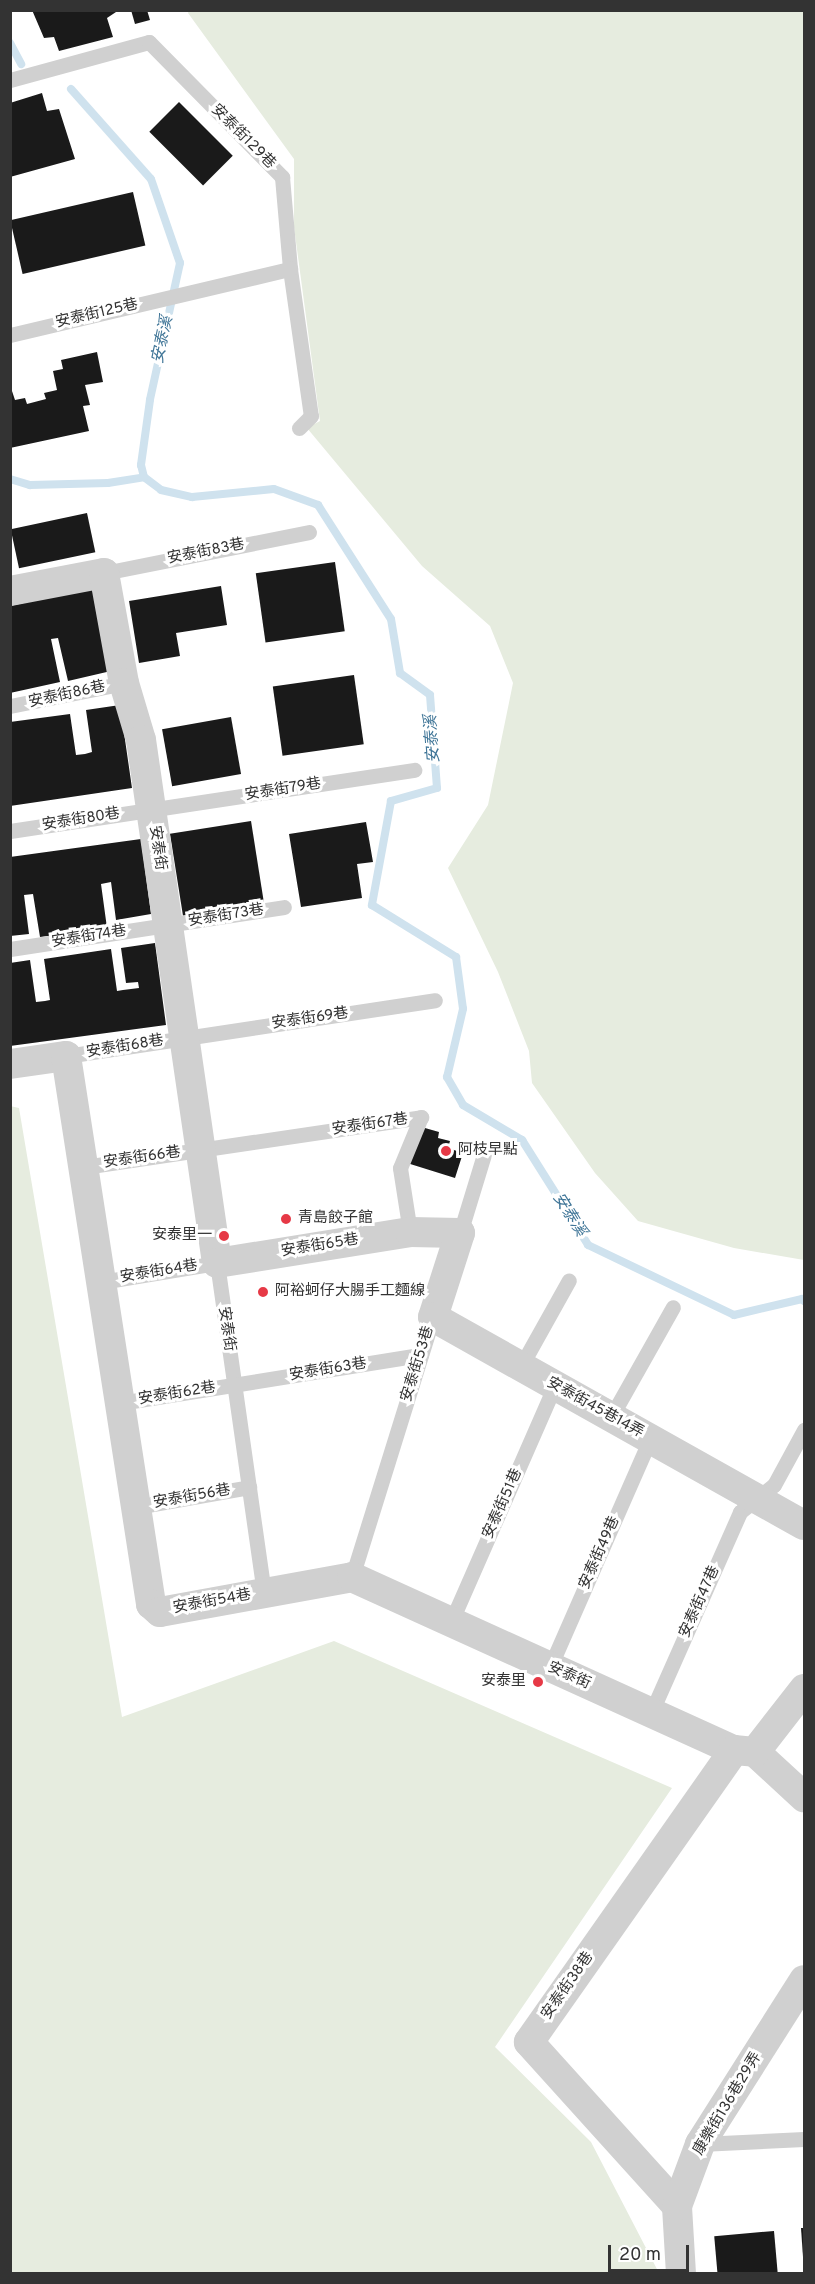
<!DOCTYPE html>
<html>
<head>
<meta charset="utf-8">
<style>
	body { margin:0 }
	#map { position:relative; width:815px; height:2284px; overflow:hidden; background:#fff; font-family:Overpass,"Noto Sans TC",sans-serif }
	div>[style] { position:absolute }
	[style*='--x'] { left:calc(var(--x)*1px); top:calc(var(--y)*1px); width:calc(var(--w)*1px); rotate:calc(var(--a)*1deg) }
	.green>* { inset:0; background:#e6ecdf }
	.stream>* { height:8px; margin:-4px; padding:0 4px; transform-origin:4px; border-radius:4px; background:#cfe2ee }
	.building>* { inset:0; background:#1a1a1a; transform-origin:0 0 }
	.service>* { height:15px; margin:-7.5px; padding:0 7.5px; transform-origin:7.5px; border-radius:7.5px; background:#d0d0d0 }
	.minor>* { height:30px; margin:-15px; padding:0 15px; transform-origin:15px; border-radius:15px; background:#d0d0d0 }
	.dots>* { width:16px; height:16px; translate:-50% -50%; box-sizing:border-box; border:3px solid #fff; border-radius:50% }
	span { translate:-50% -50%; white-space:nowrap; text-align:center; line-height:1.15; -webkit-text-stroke:6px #fff; paint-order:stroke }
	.street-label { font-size:15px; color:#333 }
	.poi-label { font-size:15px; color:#333 }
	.left { translate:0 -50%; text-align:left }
	.right { translate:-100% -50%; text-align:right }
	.water-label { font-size:16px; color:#3f7597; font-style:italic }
	.frame { position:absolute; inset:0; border:12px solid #333; pointer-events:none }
	.scale { position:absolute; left:608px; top:2245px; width:81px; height:27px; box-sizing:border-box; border:3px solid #333; border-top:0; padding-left:8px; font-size:18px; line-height:21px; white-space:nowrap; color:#333; -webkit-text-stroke:4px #fff; paint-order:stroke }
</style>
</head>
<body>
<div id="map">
	<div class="green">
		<i style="clip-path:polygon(189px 10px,804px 11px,804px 1260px,734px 1248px,638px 1221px,595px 1173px,532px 1083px,529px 1051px,498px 972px,448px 868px,488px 805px,513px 683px,490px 626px,422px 566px,307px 428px,320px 421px,294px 227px,294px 159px,188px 13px)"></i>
		<i style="clip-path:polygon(10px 1106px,19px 1108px,122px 1717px,334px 1641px,672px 1788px,495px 2047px,591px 2142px,659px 2273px,11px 2273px)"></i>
	</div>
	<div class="stream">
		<i style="--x:10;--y:43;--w:24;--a:62"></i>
		<i style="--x:71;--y:89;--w:120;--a:48.4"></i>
		<i style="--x:151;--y:179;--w:89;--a:71"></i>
		<i style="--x:180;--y:263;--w:140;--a:102.4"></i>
		<i style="--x:150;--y:400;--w:66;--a:97.9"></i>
		<i style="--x:141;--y:465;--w:12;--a:76"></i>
		<i style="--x:144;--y:477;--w:21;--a:37"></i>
		<i style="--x:161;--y:490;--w:32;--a:13"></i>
		<i style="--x:192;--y:497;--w:82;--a:-5.6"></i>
		<i style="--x:274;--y:489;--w:47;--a:20"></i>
		<i style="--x:318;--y:505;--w:135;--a:57.4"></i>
		<i style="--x:391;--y:619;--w:55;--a:80.5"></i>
		<i style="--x:400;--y:673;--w:37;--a:36"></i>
		<i style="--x:430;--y:695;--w:93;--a:85.7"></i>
		<i style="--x:437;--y:788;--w:48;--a:164.2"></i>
		<i style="--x:391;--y:801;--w:106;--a:100.4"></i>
		<i style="--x:372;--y:905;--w:99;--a:31.8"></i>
		<i style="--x:456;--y:957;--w:52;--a:82.3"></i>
		<i style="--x:463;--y:1009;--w:70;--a:103.2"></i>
		<i style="--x:447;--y:1077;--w:32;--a:60"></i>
		<i style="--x:463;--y:1105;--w:69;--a:30.7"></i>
		<i style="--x:522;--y:1140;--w:124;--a:57.8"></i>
		<i style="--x:588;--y:1245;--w:162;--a:25.6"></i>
		<i style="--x:734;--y:1315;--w:70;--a:-13.2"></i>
		<i style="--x:802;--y:1299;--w:3;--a:45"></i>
		<i style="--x:10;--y:479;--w:21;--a:17"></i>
		<i style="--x:30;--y:485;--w:78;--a:-1.5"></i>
		<i style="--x:108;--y:483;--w:36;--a:-9"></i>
	</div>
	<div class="building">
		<i style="clip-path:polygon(32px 10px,119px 10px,107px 18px,113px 37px,59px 51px,54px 37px,44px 38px)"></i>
		<i style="clip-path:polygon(131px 10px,147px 10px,150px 20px,135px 24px)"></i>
		<i style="clip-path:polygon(42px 93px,47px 111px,59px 109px,75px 159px,10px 177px,10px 103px)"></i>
		<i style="left:179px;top:102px;width:76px;height:42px;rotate:45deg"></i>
		<i style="left:133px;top:192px;width:55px;height:126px;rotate:77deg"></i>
		<i style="clip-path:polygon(97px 352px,103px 382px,85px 385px,90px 405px,83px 406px,89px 431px,10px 448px,10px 385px,15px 400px,25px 398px,27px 404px,46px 399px,44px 393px,57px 390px,53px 371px,63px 369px,61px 360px)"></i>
		<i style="left:87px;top:513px;width:40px;height:78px;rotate:78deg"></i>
		<i style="left:335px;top:562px;width:70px;height:80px;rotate:82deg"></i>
		<i style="clip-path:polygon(221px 586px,227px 625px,176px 633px,180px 656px,139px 663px,129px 601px)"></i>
		<i style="clip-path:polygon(92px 588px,111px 671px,68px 681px,58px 638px,51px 639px,60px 682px,10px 693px,10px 606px)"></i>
		<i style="left:354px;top:675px;width:70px;height:82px;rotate:82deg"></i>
		<i style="clip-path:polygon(120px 705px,132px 788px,10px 806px,10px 722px,70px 714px,76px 755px,85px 754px,92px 752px,86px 710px)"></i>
		<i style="left:231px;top:717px;width:58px;height:70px;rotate:80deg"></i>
		<i style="left:251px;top:821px;width:83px;height:82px;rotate:81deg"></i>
		<i style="clip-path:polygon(366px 822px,373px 862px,357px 864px,362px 898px,301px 907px,289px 834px)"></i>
		<i style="clip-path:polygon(141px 839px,151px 914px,116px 920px,111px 882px,101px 884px,107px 928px,40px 937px,33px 894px,24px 895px,29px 934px,10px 936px,10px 857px)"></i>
		<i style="clip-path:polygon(155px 943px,166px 1025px,10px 1046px,10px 963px,30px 960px,36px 1002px,45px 1001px,50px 1000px,44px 959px,111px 949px,117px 991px,123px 990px,139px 988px,138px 982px,126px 983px,121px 948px)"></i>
		<i style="clip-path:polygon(418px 1126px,439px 1132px,438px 1138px,450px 1141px,448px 1148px,463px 1153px,455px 1178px,407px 1163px)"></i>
		<i style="clip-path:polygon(801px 2228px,804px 2228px,804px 2257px,803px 2257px)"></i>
		<i style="left:774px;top:2231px;width:43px;height:60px;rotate:85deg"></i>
	</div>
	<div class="service">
		<i style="--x:10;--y:80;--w:144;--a:-15.3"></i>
		<i style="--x:149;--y:42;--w:190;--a:45.4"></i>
		<i style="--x:282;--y:177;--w:92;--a:85"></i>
		<i style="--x:290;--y:269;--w:148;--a:81.9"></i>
		<i style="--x:311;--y:416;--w:17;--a:135"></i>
		<i style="--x:10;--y:335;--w:288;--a:-13.3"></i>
		<i style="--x:104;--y:573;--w:209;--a:-11.3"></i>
		<i style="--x:10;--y:706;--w:116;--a:-11.4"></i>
		<i style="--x:10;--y:831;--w:409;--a:-8.6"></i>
		<i style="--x:10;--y:949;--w:277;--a:-8.7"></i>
		<i style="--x:66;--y:1056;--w:373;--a:-8.6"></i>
		<i style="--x:84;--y:1167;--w:341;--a:-8.4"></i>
		<i style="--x:421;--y:1117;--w:55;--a:112.4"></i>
		<i style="--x:400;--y:1168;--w:65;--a:81.1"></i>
		<i style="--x:460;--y:1233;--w:86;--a:-73"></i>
		<i style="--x:101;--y:1282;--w:118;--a:-9.3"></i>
		<i style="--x:217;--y:1263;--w:333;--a:81.9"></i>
		<i style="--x:521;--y:1366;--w:98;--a:-60.8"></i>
		<i style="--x:120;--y:1403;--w:305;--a:-9.1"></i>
		<i style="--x:611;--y:1417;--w:126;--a:-60.6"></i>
		<i style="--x:136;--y:1507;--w:115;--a:-10"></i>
		<i style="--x:352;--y:1577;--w:272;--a:-72.7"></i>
		<i style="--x:451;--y:1622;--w:259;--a:-66.3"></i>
		<i style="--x:550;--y:1667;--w:249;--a:-66.3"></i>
		<i style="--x:651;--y:1713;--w:220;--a:-66.1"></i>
		<i style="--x:740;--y:1512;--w:43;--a:-38.5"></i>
		<i style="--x:774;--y:1485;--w:63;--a:-61.4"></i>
		<i style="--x:700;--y:2144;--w:104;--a:-2.8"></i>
	</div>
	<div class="minor">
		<i style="--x:10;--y:591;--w:96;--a:-10.8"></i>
		<i style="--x:104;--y:573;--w:112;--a:79.7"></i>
		<i style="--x:124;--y:683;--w:59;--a:73.4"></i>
		<i style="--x:141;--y:740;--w:528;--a:81.73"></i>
		<i style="--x:217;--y:1263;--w:195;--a:-9.1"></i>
		<i style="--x:410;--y:1232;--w:50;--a:1.1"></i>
		<i style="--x:460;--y:1233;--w:88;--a:107.8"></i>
		<i style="--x:433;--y:1317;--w:425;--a:29.3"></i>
		<i style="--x:10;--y:1064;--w:57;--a:-8.1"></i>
		<i style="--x:66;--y:1056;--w:555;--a:81.18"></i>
		<i style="--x:151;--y:1604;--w:12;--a:42"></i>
		<i style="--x:160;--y:1612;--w:195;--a:-10.3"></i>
		<i style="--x:352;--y:1577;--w:419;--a:24.4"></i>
		<i style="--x:734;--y:1750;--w:21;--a:5"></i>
		<i style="--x:755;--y:1752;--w:67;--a:42.6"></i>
		<i style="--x:755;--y:1752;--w:80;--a:-52.1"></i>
		<i style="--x:677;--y:2206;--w:221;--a:-132.1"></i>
		<i style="--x:529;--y:2042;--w:357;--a:-54.9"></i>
		<i style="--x:681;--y:2274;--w:68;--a:-93.4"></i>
		<i style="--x:677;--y:2206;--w:66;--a:-69.6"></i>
		<i style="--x:700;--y:2144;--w:194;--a:-57.6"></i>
	</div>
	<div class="dots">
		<i style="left:446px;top:1151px;background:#e63946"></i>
		<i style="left:286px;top:1219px;background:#e63946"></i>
		<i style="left:224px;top:1236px;background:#e63946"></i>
		<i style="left:263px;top:1292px;background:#e63946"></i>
		<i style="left:538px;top:1682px;background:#e63946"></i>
	</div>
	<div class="street-label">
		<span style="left:243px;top:137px;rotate:45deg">安泰街129巷</span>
		<span style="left:97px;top:314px;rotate:-13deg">安泰街125巷</span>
		<span style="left:206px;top:552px;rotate:-11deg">安泰街83巷</span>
		<span style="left:67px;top:695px;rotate:-12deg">安泰街86巷</span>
		<span style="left:283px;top:790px;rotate:-9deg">安泰街79巷</span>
		<span style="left:81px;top:820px;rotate:-9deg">安泰街80巷</span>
		<span style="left:157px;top:848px;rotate:82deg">安泰街</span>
		<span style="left:226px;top:916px;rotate:-9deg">安泰街73巷</span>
		<span style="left:89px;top:937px;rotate:-9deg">安泰街74巷</span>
		<span style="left:310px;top:1019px;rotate:-8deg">安泰街69巷</span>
		<span style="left:125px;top:1047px;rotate:-9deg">安泰街68巷</span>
		<span style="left:370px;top:1125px;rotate:-8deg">安泰街67巷</span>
		<span style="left:142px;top:1158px;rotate:-8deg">安泰街66巷</span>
		<span style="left:320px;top:1246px;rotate:-9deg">安泰街65巷</span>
		<span style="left:159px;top:1272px;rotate:-9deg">安泰街64巷</span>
		<span style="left:226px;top:1329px;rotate:82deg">安泰街</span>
		<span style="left:418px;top:1364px;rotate:-73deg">安泰街53巷</span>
		<span style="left:328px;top:1370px;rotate:-9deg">安泰街63巷</span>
		<span style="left:177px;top:1394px;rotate:-9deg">安泰街62巷</span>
		<span style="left:595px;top:1408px;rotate:29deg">安泰街45巷14弄</span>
		<span style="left:192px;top:1497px;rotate:-10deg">安泰街56巷</span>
		<span style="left:503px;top:1504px;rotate:-66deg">安泰街51巷</span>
		<span style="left:600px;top:1553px;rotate:-66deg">安泰街49巷</span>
		<span style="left:212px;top:1602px;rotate:-10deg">安泰街54巷</span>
		<span style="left:700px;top:1602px;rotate:-66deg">安泰街47巷</span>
		<span style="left:569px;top:1676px;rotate:24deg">安泰街</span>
		<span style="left:568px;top:1986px;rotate:-55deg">安泰街38巷</span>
		<span style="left:728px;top:2104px;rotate:-59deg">康樂街136巷29弄</span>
	</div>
	<div class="poi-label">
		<span class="left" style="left:458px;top:1151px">阿枝早點</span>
		<span class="left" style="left:298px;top:1219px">青島餃子館</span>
		<span class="right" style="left:212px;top:1236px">安泰里一</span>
		<span class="left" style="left:275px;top:1292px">阿裕蚵仔大腸手工麵線</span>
		<span class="right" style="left:526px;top:1682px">安泰里</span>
	</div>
	<div class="water-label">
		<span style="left:163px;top:340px;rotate:-78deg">安泰溪</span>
		<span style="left:433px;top:739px;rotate:-94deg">安泰溪</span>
		<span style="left:569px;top:1215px;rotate:58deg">安泰溪</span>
	</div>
	<div class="frame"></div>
	<div class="scale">20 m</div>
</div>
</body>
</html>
